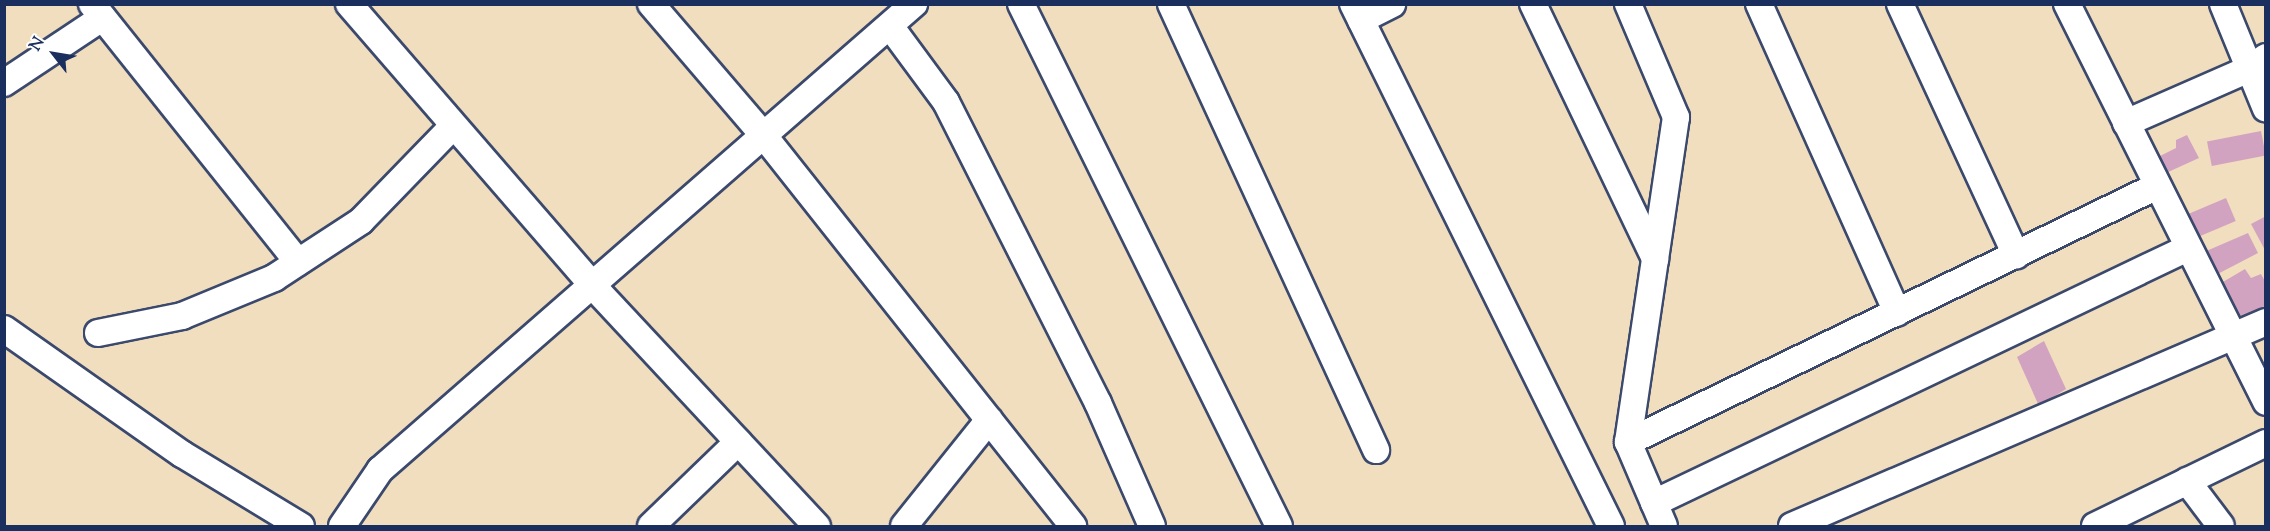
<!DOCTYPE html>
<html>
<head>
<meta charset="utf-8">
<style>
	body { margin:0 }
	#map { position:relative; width:2270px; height:531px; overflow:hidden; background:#f1debf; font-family:"Sorts Mill Goudy",serif }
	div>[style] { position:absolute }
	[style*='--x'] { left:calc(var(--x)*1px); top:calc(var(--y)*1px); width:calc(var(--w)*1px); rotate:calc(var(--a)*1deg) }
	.building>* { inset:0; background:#d2a3c0; transform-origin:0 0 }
	.roads { filter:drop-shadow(2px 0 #3b496d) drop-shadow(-2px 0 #3b496d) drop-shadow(0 2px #3b496d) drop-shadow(0 -2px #3b496d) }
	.street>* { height:26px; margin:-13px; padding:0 13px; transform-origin:13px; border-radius:13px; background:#fff }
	span { translate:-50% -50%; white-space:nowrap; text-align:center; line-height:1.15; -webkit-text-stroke:5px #fff; paint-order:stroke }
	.frame { position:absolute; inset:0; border:6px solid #1b2f5e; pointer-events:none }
	.north { position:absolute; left:24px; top:24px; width:60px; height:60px; -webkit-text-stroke:4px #fff; paint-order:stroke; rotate:301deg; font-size:16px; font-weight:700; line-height:24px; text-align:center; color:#1b2f5e }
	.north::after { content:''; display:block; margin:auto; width:21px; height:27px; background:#1b2f5e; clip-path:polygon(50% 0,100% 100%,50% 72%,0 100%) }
</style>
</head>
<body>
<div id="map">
	<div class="building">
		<i style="left:2261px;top:131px;width:25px;height:55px;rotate:79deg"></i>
		<i style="clip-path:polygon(2187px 135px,2199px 158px,2166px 173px,2156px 158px,2176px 148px,2176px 140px)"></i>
		<i style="left:2226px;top:198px;width:25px;height:52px;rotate:67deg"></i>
		<i style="clip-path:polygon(2266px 216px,2266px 252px,2251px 224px)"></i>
		<i style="clip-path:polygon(2248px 233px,2258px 253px,2210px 278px,2197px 255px)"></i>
		<i style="clip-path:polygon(2245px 269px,2251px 278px,2261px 274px,2266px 283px,2266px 313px,2235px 326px,2216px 286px)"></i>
		<i style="clip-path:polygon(2044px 341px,2066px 389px,2039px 406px,2017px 357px)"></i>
	</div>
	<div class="roads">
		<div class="street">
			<i style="--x:92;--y:4;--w:330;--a:51.4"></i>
			<i style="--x:349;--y:4;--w:371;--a:49.1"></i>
			<i style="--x:592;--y:285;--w:330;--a:47"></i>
			<i style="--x:651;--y:4;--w:174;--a:49.4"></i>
			<i style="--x:764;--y:136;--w:498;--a:51.6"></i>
			<i style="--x:1021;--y:4;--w:582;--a:63.7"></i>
			<i style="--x:1171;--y:4;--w:491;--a:65.3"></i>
			<i style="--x:1353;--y:4;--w:582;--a:63.7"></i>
			<i style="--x:1533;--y:4;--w:283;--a:64.4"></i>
			<i style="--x:1628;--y:4;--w:123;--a:67"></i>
			<i style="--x:1676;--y:117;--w:329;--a:98.4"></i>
			<i style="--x:1628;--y:442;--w:91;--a:66.8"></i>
			<i style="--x:1759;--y:4;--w:338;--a:65.9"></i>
			<i style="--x:1900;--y:4;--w:277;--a:65.2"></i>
			<i style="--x:2067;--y:4;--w:445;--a:63.4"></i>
			<i style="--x:2223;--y:4;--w:113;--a:67.7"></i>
			<i style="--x:1361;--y:20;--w:35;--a:-27"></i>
			<i style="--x:890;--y:26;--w:94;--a:53.6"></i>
			<i style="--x:946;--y:102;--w:337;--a:63.2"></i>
			<i style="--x:1098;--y:403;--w:134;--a:66.3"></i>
			<i style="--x:4;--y:83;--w:118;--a:-33.6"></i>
			<i style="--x:2126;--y:123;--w:134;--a:-23.7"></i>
			<i style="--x:2249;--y:69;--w:21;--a:-35"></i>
			<i style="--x:4;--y:329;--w:218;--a:35.1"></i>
			<i style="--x:182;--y:454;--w:139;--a:31.2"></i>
			<i style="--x:98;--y:333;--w:86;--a:-11.4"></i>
			<i style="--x:182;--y:316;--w:100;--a:-22.4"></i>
			<i style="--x:274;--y:278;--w:104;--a:-33.2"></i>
			<i style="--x:361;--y:221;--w:132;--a:-45.9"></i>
			<i style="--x:1628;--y:442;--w:588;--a:-25.82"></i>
			<i style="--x:2187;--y:481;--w:56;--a:52.9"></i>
			<i style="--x:1654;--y:503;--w:592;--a:-25.53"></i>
			<i style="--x:342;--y:526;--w:68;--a:-55.8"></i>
			<i style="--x:380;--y:470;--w:709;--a:-41.11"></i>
			<i style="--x:651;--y:526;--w:121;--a:-44"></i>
			<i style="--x:904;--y:526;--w:136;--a:-51.3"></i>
			<i style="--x:1792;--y:526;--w:516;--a:-23.29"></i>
			<i style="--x:2095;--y:526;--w:190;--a:-25.9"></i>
		</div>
	</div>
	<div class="frame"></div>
	<div class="north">N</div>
</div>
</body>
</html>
